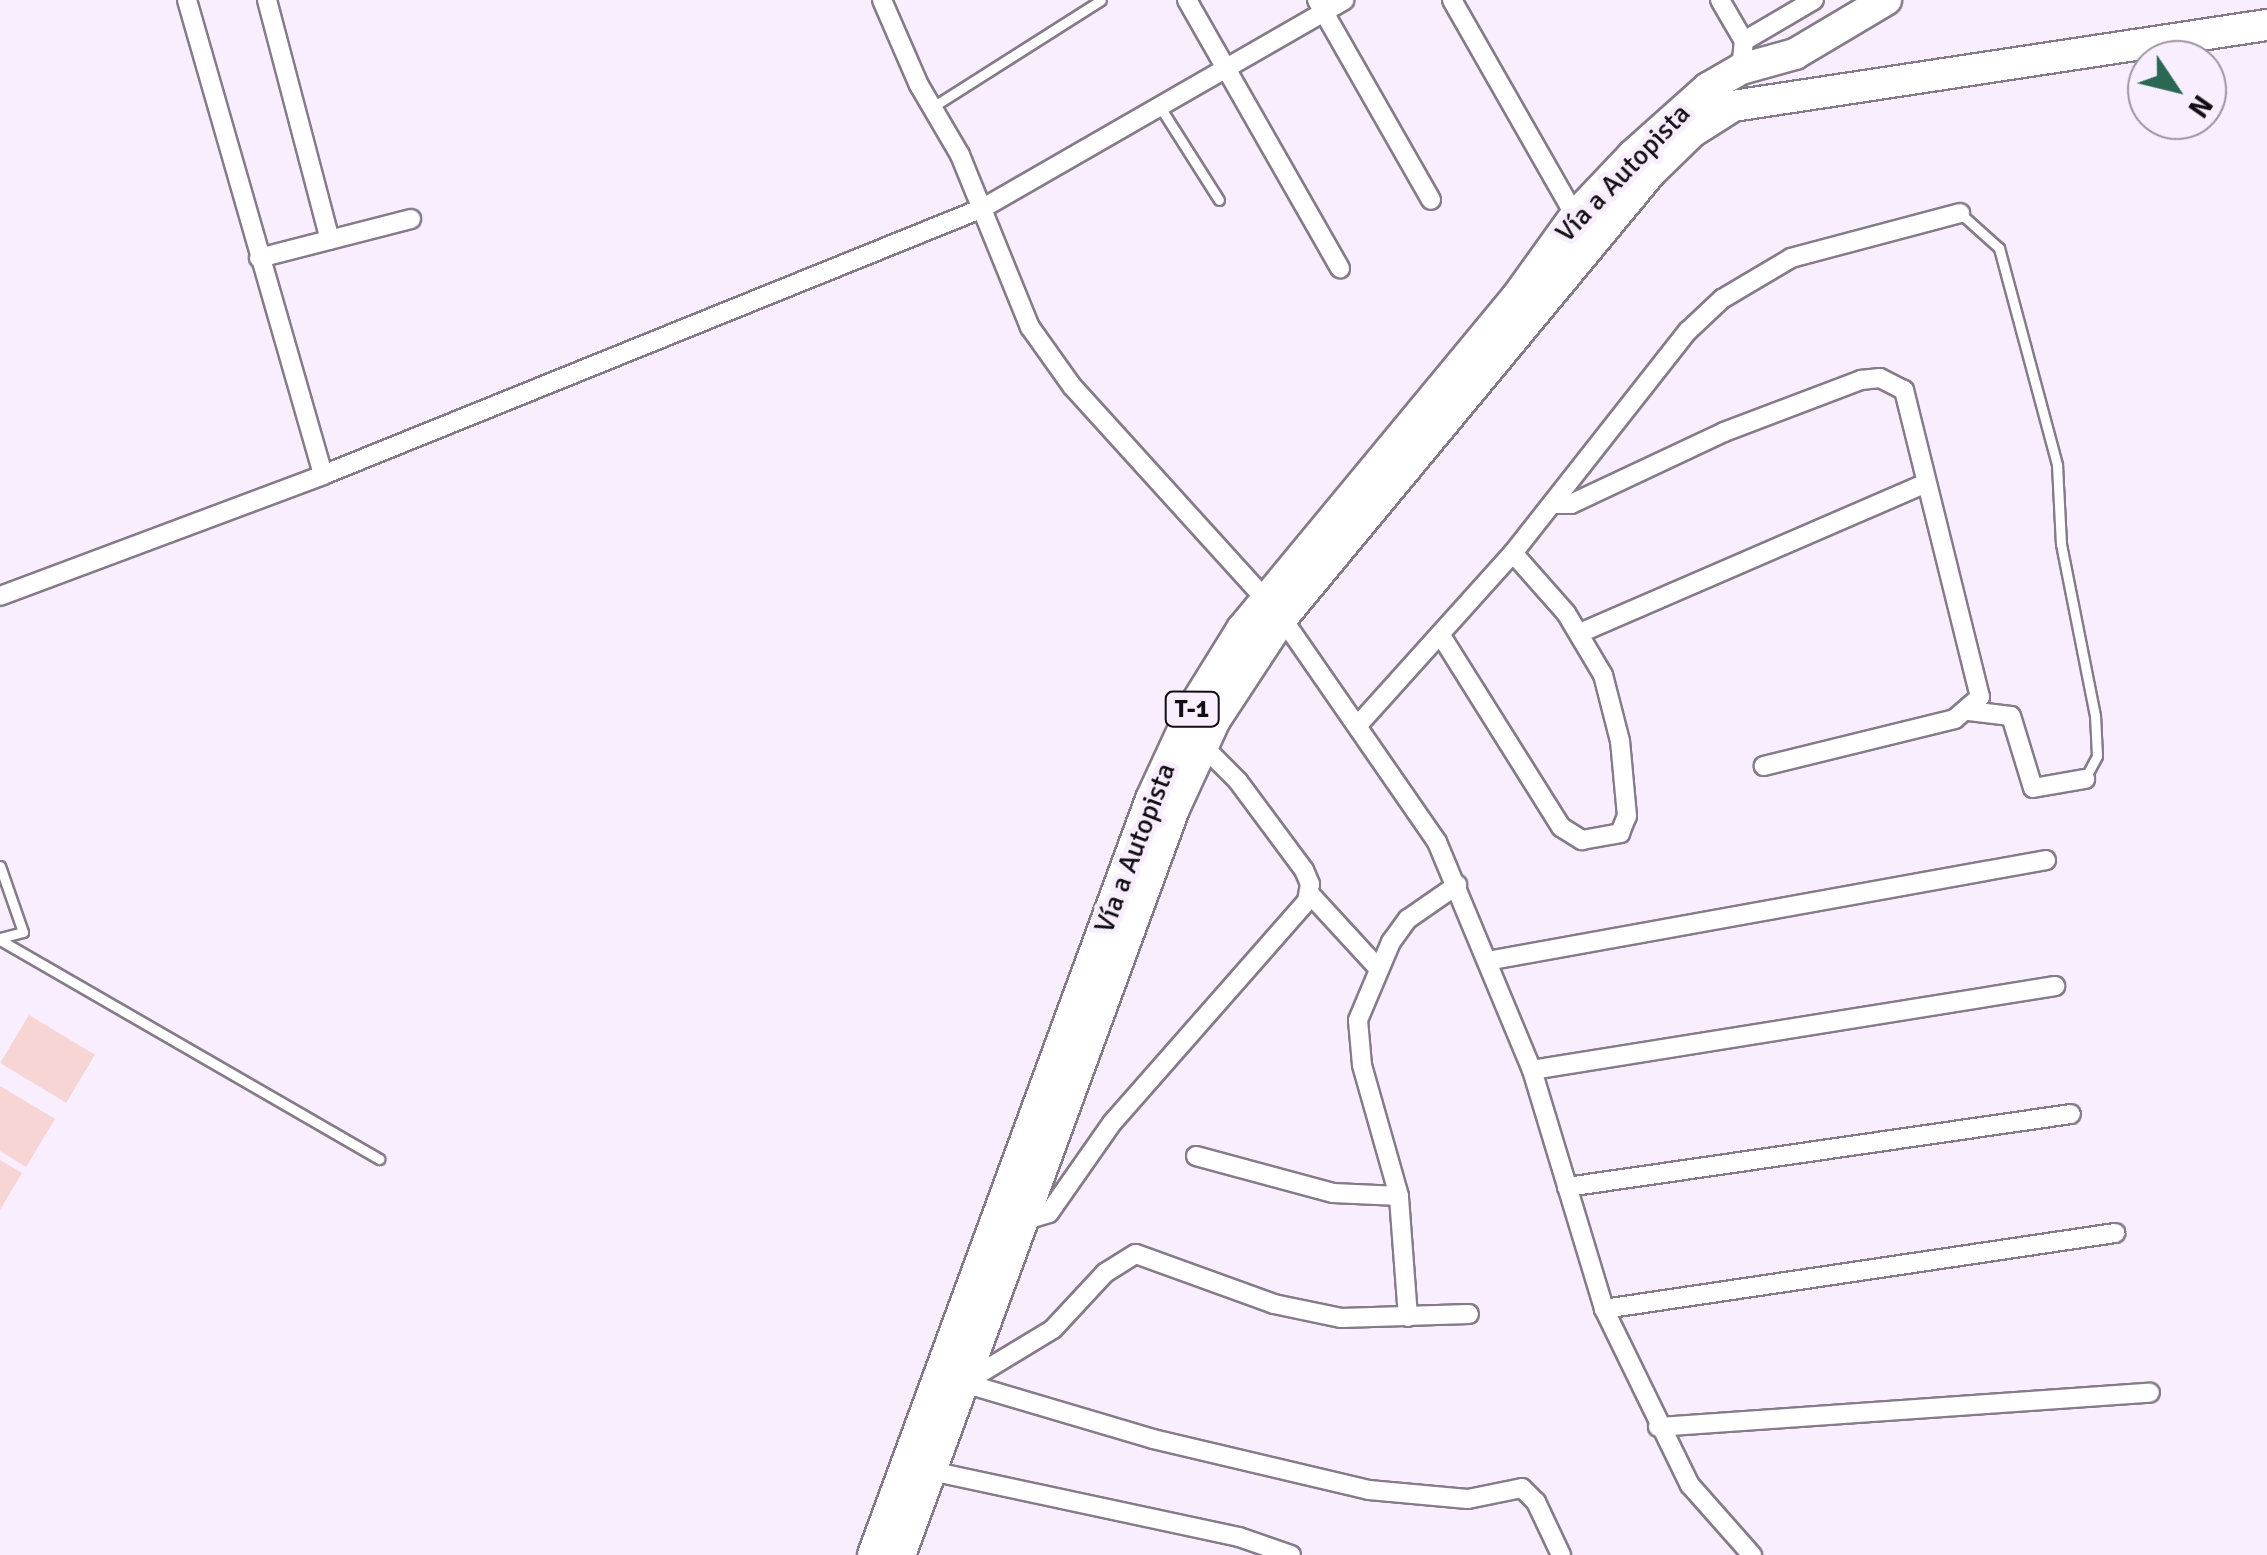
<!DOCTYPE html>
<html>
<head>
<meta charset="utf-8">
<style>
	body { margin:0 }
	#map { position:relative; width:2267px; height:1555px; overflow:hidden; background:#f9eefe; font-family:Signika,sans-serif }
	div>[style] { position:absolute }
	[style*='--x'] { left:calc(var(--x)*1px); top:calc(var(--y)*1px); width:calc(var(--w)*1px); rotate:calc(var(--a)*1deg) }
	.green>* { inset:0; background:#f7d5d5; transform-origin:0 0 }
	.roads { filter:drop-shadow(2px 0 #867b89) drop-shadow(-2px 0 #867b89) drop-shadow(0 2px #867b89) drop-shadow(0 -2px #867b89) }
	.service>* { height:9px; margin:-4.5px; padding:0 4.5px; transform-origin:4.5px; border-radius:4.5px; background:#fff }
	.minor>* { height:18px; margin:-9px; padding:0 9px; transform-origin:9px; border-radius:9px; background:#fff }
	.trunk>* { height:30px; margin:-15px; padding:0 15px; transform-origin:15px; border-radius:15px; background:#fff }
	span { translate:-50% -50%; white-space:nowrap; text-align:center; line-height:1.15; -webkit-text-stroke:10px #f9eefe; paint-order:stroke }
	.shield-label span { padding:2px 8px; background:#f9eefe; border:2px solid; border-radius:8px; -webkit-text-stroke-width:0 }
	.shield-label { font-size:25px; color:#110e13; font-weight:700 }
	.street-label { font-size:28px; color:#110e13 }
	.north { position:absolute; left:2127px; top:40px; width:100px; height:100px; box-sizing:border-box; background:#f9eefe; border:2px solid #9c94a0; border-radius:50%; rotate:125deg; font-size:28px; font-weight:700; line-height:40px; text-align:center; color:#110e13 }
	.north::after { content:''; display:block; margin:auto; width:35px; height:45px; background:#2b6854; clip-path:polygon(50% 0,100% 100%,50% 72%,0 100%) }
</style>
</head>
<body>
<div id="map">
	<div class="green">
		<i style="left:29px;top:1015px;width:77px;height:56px;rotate:31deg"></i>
		<i style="clip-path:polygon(0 1086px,55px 1119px,26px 1167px,0 1151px)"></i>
		<i style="clip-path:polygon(0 1160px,22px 1173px,0 1210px)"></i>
	</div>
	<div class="roads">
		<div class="service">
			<i style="--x:1160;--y:107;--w:110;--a:57.6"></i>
			<i style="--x:931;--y:108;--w:201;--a:-32.4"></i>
			<i style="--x:1960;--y:213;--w:52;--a:41.9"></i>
			<i style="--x:1999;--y:248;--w:225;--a:75"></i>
			<i style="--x:2057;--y:465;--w:79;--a:87.1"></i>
			<i style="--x:2061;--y:544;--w:174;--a:78.8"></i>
			<i style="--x:2095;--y:715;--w:41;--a:87.2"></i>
			<i style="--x:2097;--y:756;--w:26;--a:118"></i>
			<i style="--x:0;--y:866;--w:70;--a:70.8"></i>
			<i style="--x:23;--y:932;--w:24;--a:165"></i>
			<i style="--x:0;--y:940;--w:438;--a:30"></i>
		</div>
		<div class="minor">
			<i style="--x:187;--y:0;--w:494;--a:74"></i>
			<i style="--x:267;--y:0;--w:248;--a:75.3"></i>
			<i style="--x:882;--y:0;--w:93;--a:66.5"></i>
			<i style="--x:919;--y:85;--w:81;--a:59.6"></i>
			<i style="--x:960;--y:155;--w:186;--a:67.9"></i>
			<i style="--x:1030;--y:327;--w:72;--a:54.6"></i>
			<i style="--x:1072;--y:386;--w:313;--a:47.8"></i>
			<i style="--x:1282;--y:618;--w:272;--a:55.3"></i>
			<i style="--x:1437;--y:842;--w:247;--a:67.4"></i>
			<i style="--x:1532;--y:1070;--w:250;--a:73.2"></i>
			<i style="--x:1604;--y:1309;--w:196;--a:64"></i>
			<i style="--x:1690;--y:1485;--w:94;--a:48.5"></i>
			<i style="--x:1187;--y:0;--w:309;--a:60.3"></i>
			<i style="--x:1317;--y:0;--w:230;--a:60.3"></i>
			<i style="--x:1452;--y:0;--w:249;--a:60.3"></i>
			<i style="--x:1720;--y:0;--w:48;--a:59.7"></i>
			<i style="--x:1741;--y:69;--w:28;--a:-84"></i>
			<i style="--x:1744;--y:41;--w:81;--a:-30.4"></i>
			<i style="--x:259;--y:258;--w:157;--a:-14.4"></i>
			<i style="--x:1552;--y:504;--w:19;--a:0"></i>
			<i style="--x:1571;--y:504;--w:169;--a:-25.2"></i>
			<i style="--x:1724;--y:432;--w:147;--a:-20.8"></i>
			<i style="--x:1861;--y:380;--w:19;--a:-6"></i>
			<i style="--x:1880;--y:378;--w:27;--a:27"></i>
			<i style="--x:1904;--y:390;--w:316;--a:76.1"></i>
			<i style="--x:1980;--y:697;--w:33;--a:139"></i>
			<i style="--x:1955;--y:719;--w:197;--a:166.2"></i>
			<i style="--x:0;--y:596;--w:345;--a:-20.5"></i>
			<i style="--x:323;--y:475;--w:712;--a:-22.03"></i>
			<i style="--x:983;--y:208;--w:417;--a:-29.9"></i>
			<i style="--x:1580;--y:633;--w:376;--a:-23.4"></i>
			<i style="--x:1440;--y:634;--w:228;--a:57.9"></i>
			<i style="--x:1561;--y:827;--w:25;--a:32"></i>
			<i style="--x:1582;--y:840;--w:39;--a:-10"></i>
			<i style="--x:1620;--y:833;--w:18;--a:-68"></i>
			<i style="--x:1627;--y:816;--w:75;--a:-95.3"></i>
			<i style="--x:1620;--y:741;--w:68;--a:-104.4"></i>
			<i style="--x:1603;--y:675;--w:72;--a:-120.8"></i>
			<i style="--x:1566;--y:613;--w:80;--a:-131.5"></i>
			<i style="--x:1969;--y:711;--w:42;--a:6.8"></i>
			<i style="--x:2011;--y:716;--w:75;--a:73"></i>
			<i style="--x:2033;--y:788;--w:53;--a:-9.8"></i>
			<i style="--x:1359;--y:724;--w:230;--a:-48"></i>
			<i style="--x:1513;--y:553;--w:283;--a:-51.8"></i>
			<i style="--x:1688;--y:331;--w:47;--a:-43.3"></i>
			<i style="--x:1722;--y:299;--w:80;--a:-30.7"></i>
			<i style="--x:1791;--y:258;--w:175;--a:-14.9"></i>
			<i style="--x:1309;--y:893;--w:100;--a:47.4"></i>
			<i style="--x:1487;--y:961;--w:568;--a:-10.24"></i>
			<i style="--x:1532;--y:1070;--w:530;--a:-9.12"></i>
			<i style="--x:1196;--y:1156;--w:142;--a:15.1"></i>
			<i style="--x:1333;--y:1193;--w:66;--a:2.6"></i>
			<i style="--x:1567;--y:1187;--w:509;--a:-8.24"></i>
			<i style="--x:1023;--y:1221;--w:27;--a:-17"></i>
			<i style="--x:1049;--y:1213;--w:110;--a:-55"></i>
			<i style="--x:1112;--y:1123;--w:295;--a:-48.7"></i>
			<i style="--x:1307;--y:901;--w:17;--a:-80"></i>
			<i style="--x:1310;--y:884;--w:15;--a:-113"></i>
			<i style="--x:1304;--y:870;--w:111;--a:-126.6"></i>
			<i style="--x:1238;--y:781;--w:49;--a:-135"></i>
			<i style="--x:1604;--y:1309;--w:517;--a:-8.46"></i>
			<i style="--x:1408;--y:1317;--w:121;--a:-94.3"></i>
			<i style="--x:1399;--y:1196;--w:136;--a:-105.8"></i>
			<i style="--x:1362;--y:1065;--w:45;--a:-95.1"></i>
			<i style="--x:1358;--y:1020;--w:85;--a:-67.1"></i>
			<i style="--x:1391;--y:942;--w:29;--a:-54"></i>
			<i style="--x:1408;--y:919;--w:60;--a:-34.8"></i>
			<i style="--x:964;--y:1383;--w:197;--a:16.5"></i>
			<i style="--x:1153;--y:1439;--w:222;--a:13.3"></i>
			<i style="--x:1369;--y:1490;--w:99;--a:5.2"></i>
			<i style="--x:1468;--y:1499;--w:55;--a:-11.5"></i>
			<i style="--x:1522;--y:1488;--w:20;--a:45"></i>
			<i style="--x:1536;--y:1502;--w:59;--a:64.7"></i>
			<i style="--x:964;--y:1383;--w:104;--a:-31.2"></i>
			<i style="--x:1053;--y:1329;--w:76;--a:-47.1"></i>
			<i style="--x:1105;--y:1273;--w:36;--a:-32"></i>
			<i style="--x:1136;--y:1254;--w:147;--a:19.9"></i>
			<i style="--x:1274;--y:1304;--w:68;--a:11.8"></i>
			<i style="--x:1341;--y:1318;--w:128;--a:-1.8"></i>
			<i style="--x:1658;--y:1427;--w:493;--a:-4"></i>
			<i style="--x:931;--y:1471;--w:315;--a:12.1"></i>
			<i style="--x:1239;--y:1537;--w:55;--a:19.1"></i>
		</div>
		<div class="trunk">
			<i style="--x:873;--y:1555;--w:805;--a:-69.81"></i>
			<i style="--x:1151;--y:799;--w:100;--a:-65.2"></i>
			<i style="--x:1193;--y:708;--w:93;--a:-58.2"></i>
			<i style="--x:1242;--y:629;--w:430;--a:-50.4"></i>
			<i style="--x:1516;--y:298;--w:101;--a:-54.3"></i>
			<i style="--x:1575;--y:216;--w:84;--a:-46.4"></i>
			<i style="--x:1633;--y:155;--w:101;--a:-41.8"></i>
			<i style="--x:1708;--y:88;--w:38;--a:-30"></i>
			<i style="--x:1741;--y:69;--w:56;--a:-15.5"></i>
			<i style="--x:1795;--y:54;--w:106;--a:-30.7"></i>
			<i style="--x:900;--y:1555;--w:795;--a:-69.83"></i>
			<i style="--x:1174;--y:809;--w:98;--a:-65.3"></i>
			<i style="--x:1215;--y:720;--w:122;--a:-56.7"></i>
			<i style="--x:1282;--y:618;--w:579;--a:-50.4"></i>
			<i style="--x:1651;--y:172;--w:57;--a:-44.3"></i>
			<i style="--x:1692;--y:132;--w:49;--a:-32.4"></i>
			<i style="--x:1733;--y:106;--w:540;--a:-8.63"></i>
		</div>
	</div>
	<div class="shield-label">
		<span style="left:1192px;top:709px">T-1</span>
	</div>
	<div class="street-label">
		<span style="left:1623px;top:173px;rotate:-46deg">Vía a Autopista</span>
		<span style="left:1135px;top:848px;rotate:-69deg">Vía a Autopista</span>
	</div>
	<div class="north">N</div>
</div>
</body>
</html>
